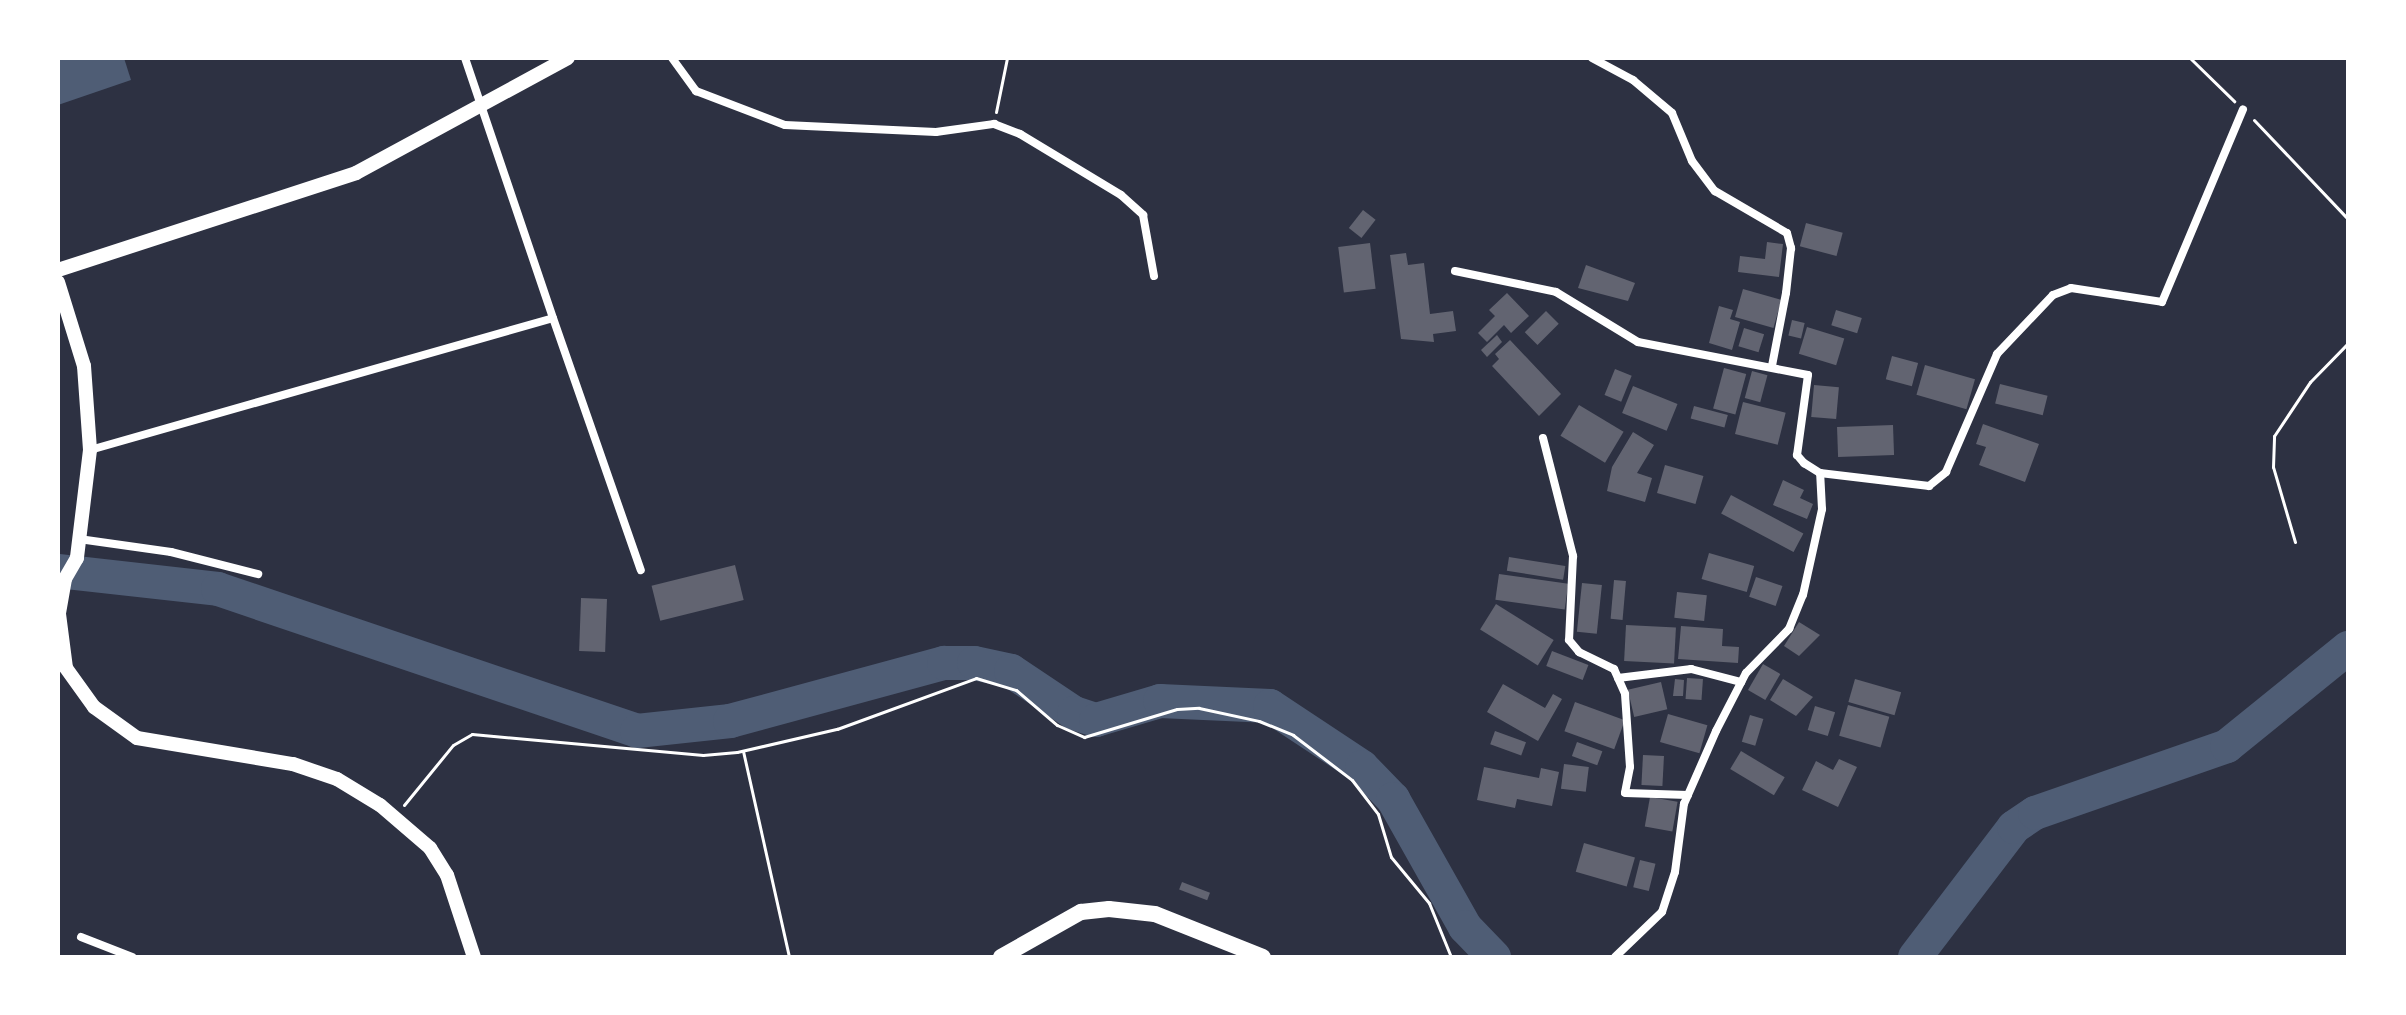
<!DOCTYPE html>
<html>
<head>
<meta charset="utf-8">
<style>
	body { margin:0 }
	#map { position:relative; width:2406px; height:1015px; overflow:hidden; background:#2d3142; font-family:Barlow,sans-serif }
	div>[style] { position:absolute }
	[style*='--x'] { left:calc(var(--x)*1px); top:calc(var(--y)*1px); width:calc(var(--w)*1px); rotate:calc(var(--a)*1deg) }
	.water>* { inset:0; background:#4f5d75 }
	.river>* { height:34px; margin:-17px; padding:0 17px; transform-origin:17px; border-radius:17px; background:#4f5d75 }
	.building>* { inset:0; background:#626471; transform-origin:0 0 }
	.path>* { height:3px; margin:-1.5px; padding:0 1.5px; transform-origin:1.5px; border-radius:1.5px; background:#fff }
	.minor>* { height:8px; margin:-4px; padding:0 4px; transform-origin:4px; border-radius:4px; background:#fff }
	.tertiary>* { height:14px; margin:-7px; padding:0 7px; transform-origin:7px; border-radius:7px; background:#fff }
	.secondary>* { height:16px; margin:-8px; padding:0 8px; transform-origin:8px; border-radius:8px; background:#fff }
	span { translate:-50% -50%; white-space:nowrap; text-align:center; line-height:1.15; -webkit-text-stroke:8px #fff; paint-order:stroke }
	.frame { position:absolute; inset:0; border:60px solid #fff; pointer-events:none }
</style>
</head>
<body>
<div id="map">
	<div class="water">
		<i style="clip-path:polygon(58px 58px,124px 58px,131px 80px,58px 105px)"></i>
	</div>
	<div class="river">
		<i style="--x:58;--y:571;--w:161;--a:6.4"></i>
		<i style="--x:218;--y:589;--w:442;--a:18.7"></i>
		<i style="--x:637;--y:731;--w:94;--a:-6.1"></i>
		<i style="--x:730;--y:721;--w:222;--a:-15.2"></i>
		<i style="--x:944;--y:663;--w:30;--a:0"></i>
		<i style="--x:974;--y:663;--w:38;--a:12"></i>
		<i style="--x:1011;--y:671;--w:76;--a:33.7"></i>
		<i style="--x:1074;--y:713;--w:23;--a:18"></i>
		<i style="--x:1096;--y:720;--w:67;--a:-16.5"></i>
		<i style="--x:1160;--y:701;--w:110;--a:2.6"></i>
		<i style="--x:1270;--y:706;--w:110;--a:33.5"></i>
		<i style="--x:1362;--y:767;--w:45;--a:45.9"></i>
		<i style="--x:1393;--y:799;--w:147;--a:60.6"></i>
		<i style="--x:1465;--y:927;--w:42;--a:46"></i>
		<i style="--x:1915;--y:957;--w:163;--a:-52.7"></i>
		<i style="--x:2014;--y:827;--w:25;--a:-34"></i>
		<i style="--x:2035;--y:813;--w:203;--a:-19.2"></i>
		<i style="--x:2227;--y:746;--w:156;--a:-39"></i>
	</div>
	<div class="building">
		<i style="left:1363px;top:210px;width:16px;height:23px;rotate:38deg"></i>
		<i style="left:1806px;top:223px;width:38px;height:24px;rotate:15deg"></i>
		<i style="clip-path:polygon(1767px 242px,1783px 244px,1779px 277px,1738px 272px,1740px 256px,1765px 259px)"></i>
		<i style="left:1370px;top:243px;width:46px;height:32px;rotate:83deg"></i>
		<i style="clip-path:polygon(1406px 253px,1408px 265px,1424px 263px,1430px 314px,1453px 311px,1456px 331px,1433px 334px,1434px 342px,1401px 339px,1390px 255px)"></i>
		<i style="clip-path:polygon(1586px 265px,1635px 283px,1628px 301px,1578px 288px)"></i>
		<i style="left:1743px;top:289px;width:40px;height:29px;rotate:16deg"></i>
		<i style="clip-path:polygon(1507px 293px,1529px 316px,1511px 333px,1504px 325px,1487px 342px,1478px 333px,1495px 316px,1489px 310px)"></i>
		<i style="clip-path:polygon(1719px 306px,1733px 310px,1730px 319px,1740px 322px,1732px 350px,1709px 343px)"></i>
		<i style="left:1836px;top:310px;width:27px;height:16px;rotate:17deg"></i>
		<i style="left:1546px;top:311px;width:18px;height:30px;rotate:45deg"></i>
		<i style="left:1792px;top:320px;width:13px;height:16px;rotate:13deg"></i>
		<i style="left:1807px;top:327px;width:39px;height:28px;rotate:17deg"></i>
		<i style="left:1744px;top:328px;width:21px;height:19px;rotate:17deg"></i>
		<i style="clip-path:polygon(1497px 335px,1502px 342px,1487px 357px,1481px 350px)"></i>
		<i style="clip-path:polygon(1510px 340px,1561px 394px,1539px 416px,1492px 366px,1499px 359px,1495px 354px)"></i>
		<i style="left:1892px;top:356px;width:27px;height:24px;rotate:15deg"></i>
		<i style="left:1925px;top:365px;width:52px;height:31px;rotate:16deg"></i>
		<i style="left:1724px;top:368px;width:23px;height:42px;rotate:15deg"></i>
		<i style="left:1615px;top:369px;width:18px;height:28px;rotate:22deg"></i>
		<i style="left:1752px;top:371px;width:16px;height:28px;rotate:15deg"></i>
		<i style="left:2000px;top:384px;width:49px;height:20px;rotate:14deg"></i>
		<i style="left:1814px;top:385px;width:25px;height:32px;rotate:5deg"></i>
		<i style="left:1633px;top:386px;width:48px;height:29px;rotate:22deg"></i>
		<i style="left:1743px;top:402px;width:44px;height:33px;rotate:14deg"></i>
		<i style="left:1579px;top:405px;width:52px;height:36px;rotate:31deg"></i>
		<i style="left:1694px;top:406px;width:35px;height:13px;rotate:15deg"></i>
		<i style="clip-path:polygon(1983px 424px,2039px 444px,2025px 482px,1979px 465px,1986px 447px,1976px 444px)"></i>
		<i style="left:1893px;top:425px;width:30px;height:56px;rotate:88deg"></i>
		<i style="clip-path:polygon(1633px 432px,1654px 445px,1637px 473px,1652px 478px,1645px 502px,1607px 491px,1612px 467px)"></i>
		<i style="left:1665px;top:465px;width:40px;height:29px;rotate:16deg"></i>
		<i style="clip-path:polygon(1783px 480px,1804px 490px,1800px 498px,1813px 504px,1807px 519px,1773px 505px)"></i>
		<i style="left:1731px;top:495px;width:82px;height:21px;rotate:28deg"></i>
		<i style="left:1709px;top:553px;width:47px;height:27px;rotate:16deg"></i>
		<i style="left:1509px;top:557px;width:57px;height:14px;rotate:9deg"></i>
		<i style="left:735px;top:565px;width:36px;height:86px;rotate:76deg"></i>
		<i style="left:1499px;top:574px;width:70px;height:26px;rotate:8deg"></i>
		<i style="left:1756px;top:577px;width:28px;height:21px;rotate:19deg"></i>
		<i style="left:1614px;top:580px;width:12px;height:39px;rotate:5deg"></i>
		<i style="left:1582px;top:583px;width:20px;height:49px;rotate:6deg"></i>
		<i style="left:1677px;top:592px;width:30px;height:26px;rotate:6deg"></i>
		<i style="left:581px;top:598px;width:26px;height:53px;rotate:2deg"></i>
		<i style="left:1496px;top:604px;width:68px;height:30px;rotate:32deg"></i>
		<i style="clip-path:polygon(1799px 622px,1820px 635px,1799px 656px,1784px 646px)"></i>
		<i style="left:1626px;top:625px;width:50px;height:36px;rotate:3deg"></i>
		<i style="clip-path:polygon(1681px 626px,1723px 629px,1722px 646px,1739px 647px,1738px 663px,1678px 659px)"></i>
		<i style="left:1552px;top:651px;width:39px;height:16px;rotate:21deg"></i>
		<i style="left:1763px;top:664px;width:20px;height:30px;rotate:30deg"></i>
		<i style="left:1687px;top:678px;width:16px;height:21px;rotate:4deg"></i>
		<i style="clip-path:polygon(1675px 679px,1684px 680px,1683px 696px,1673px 696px)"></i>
		<i style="clip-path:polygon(1783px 679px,1813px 697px,1796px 716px,1770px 700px)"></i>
		<i style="left:1855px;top:679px;width:48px;height:24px;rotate:16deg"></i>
		<i style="left:1661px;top:682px;width:28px;height:34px;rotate:77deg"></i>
		<i style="clip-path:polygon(1503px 684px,1545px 708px,1553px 694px,1562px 699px,1538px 741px,1487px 712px)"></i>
		<i style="left:1575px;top:702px;width:53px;height:31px;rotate:20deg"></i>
		<i style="left:1848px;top:705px;width:43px;height:32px;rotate:16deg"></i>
		<i style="left:1815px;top:706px;width:21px;height:25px;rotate:17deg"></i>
		<i style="left:1668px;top:714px;width:41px;height:29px;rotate:16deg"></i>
		<i style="left:1750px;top:715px;width:14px;height:28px;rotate:17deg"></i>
		<i style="left:1495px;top:731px;width:33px;height:14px;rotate:20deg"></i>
		<i style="left:1577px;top:742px;width:27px;height:15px;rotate:20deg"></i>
		<i style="left:1741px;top:751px;width:51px;height:21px;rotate:31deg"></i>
		<i style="left:1643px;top:755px;width:21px;height:30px;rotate:3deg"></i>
		<i style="clip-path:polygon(1839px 759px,1857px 767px,1838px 807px,1802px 790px,1816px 761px,1833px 770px)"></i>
		<i style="left:1564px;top:764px;width:25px;height:25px;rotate:7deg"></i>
		<i style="clip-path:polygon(1484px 767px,1539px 778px,1541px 768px,1559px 772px,1552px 806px,1517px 799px,1515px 808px,1477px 800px)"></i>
		<i style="left:1650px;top:797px;width:28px;height:30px;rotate:10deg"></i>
		<i style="left:1584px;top:843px;width:53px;height:30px;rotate:16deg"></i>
		<i style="left:1640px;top:860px;width:16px;height:28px;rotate:14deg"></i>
		<i style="left:1182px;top:882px;width:30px;height:8px;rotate:21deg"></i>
	</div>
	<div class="path">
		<i style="--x:2190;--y:58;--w:62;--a:44.3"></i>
		<i style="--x:996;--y:112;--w:55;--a:-78.5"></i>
		<i style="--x:2254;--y:120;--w:137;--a:46.5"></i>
		<i style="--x:2295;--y:542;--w:78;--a:-106.3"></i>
		<i style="--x:2273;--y:467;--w:31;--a:-88"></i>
		<i style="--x:2274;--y:436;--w:65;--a:-56.3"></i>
		<i style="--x:2310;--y:382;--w:54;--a:-45.7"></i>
		<i style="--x:743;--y:751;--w:211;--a:77.4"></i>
		<i style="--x:404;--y:805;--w:77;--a:-50.8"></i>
		<i style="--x:453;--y:745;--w:22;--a:-30"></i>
		<i style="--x:472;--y:734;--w:232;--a:5.2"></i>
		<i style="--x:703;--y:755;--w:34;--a:-5"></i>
		<i style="--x:737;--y:752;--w:103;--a:-13"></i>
		<i style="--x:837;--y:729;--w:148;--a:-20.1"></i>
		<i style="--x:976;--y:678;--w:42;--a:16.7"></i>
		<i style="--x:1016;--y:690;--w:54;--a:40.5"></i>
		<i style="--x:1057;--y:725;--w:30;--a:24"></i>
		<i style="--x:1084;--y:737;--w:97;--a:-16.8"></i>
		<i style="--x:1177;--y:709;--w:22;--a:-3"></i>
		<i style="--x:1199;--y:708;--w:61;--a:12.2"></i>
		<i style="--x:1259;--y:721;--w:37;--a:22"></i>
		<i style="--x:1293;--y:735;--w:74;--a:37.3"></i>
		<i style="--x:1352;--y:780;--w:43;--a:52.6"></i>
		<i style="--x:1378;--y:814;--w:45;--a:73.2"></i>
		<i style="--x:1391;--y:857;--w:60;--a:50.4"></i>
		<i style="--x:1429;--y:903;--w:58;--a:67.8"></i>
	</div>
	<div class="minor">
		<i style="--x:672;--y:58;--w:41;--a:54"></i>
		<i style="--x:696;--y:91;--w:95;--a:20.9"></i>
		<i style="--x:785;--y:125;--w:151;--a:2.7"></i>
		<i style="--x:936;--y:132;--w:59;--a:-7.9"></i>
		<i style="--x:994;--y:124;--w:28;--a:21"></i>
		<i style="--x:1020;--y:134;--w:118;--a:31.1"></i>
		<i style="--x:1121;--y:195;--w:30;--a:42"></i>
		<i style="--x:1143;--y:215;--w:62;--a:79.8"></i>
		<i style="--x:1592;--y:58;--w:47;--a:28.2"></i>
		<i style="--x:1633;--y:80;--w:51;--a:40.2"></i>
		<i style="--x:1672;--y:113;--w:52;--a:67.4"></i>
		<i style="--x:1692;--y:161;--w:38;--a:53"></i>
		<i style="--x:1715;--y:191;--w:83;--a:30.3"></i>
		<i style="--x:1787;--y:233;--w:16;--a:75"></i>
		<i style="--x:1791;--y:248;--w:45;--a:96.3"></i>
		<i style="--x:1786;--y:293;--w:74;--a:100.9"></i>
		<i style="--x:1455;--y:271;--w:103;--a:11.7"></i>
		<i style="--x:1556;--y:292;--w:96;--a:31.4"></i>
		<i style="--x:1638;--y:342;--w:173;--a:11"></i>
		<i style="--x:1808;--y:375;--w:81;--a:97.8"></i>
		<i style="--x:1797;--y:455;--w:11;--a:49"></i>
		<i style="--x:1804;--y:463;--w:19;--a:32"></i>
		<i style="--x:1820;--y:473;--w:110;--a:6.8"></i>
		<i style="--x:1929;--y:486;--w:22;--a:-39"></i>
		<i style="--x:1946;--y:472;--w:129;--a:-66.6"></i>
		<i style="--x:1997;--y:354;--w:81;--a:-46.5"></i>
		<i style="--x:2053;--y:295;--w:19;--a:-21"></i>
		<i style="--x:2071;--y:288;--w:92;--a:8.7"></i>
		<i style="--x:2162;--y:302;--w:209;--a:-67.2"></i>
		<i style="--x:553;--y:318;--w:267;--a:70.8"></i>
		<i style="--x:1543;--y:438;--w:122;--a:75.7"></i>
		<i style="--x:1573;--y:556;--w:84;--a:92.7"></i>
		<i style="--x:1569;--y:640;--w:16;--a:50"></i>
		<i style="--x:1579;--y:652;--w:39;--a:26"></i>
		<i style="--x:1614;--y:669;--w:27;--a:66"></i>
		<i style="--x:1625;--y:694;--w:73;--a:86.1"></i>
		<i style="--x:1630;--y:767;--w:26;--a:101"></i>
		<i style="--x:1625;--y:793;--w:63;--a:1.8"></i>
		<i style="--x:90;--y:450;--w:481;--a:-15.9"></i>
		<i style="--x:553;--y:318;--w:274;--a:-108.7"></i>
		<i style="--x:79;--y:539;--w:93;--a:8"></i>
		<i style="--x:171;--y:552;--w:90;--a:14.2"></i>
		<i style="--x:1618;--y:678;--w:74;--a:-7"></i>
		<i style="--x:1691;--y:669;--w:52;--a:14.6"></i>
		<i style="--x:81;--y:937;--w:55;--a:21.4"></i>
		<i style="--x:1615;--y:957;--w:65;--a:-43.8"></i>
		<i style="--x:1662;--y:912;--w:42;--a:-72"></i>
		<i style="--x:1675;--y:872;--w:69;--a:-82.5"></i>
		<i style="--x:1684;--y:804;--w:80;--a:-66.3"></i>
		<i style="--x:1716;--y:731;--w:65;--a:-62.7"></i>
		<i style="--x:1746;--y:673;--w:62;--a:-45.7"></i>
		<i style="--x:1789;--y:629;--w:37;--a:-68"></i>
		<i style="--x:1803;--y:595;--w:88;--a:-77.5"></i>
		<i style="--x:1822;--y:509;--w:36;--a:-93"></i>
	</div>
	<div class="tertiary">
		<i style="--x:58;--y:270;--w:313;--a:-18"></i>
		<i style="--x:356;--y:173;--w:241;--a:-28.5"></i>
		<i style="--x:58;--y:282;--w:88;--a:72.8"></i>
		<i style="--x:84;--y:366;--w:84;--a:85.9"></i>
		<i style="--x:90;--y:450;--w:109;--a:96.9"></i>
		<i style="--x:77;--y:558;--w:24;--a:120"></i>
		<i style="--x:65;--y:579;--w:36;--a:100"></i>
		<i style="--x:59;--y:614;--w:54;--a:82.6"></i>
		<i style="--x:66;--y:668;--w:48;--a:54.3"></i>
		<i style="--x:94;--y:707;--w:53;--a:35.8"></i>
		<i style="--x:137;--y:738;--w:158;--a:9.5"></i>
		<i style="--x:293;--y:764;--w:46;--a:18.8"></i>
		<i style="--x:337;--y:779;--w:50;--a:31.2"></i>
		<i style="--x:380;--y:805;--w:66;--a:40.7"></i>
		<i style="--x:430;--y:848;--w:32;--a:58"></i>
		<i style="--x:447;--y:875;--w:86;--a:71.8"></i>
	</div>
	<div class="secondary">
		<i style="--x:1001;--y:957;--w:92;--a:-29.4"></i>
		<i style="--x:1081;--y:912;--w:28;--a:-6"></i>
		<i style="--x:1109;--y:909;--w:46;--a:6.2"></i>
		<i style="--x:1155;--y:914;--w:116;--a:21.7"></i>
	</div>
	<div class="frame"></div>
</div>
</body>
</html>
